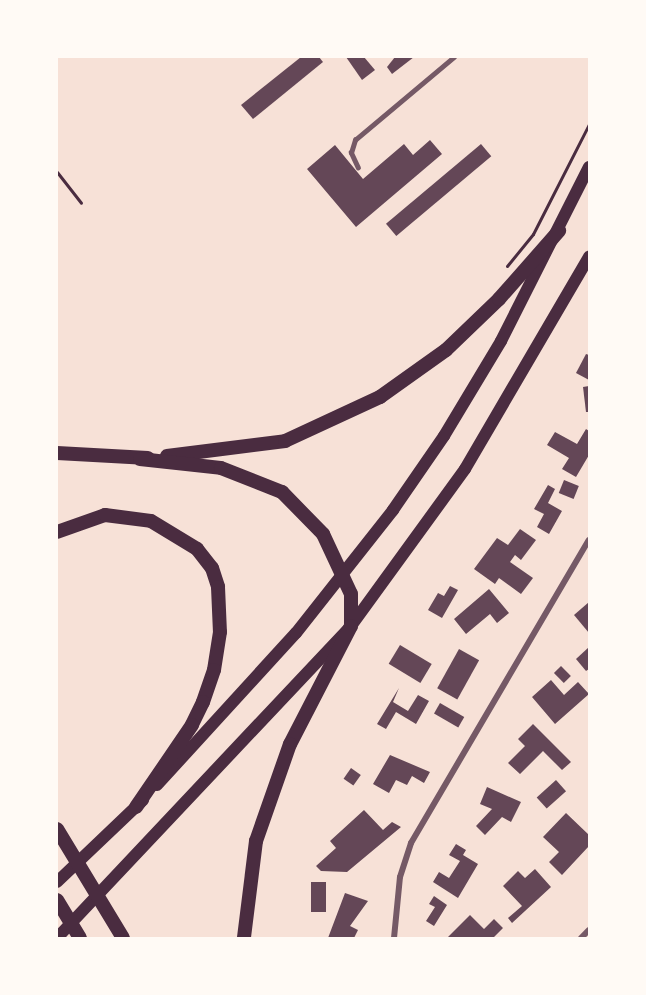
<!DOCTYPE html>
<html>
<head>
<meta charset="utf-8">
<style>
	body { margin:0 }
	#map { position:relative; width:646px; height:995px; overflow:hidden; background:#f7e1d7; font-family:"Source Sans 3",sans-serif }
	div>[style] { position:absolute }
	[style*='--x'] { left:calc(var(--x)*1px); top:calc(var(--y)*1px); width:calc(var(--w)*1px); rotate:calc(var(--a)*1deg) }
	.building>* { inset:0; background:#644757; transform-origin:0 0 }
	.path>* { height:3px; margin:-1.5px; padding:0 1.5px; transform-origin:1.5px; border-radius:1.5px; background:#4a2c40 }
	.service>* { height:4.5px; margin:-2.25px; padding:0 2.25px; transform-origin:2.25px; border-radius:2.25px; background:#755966 }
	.minor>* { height:6px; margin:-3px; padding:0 3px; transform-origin:3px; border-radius:3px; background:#755966 }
	.secondary>* { height:12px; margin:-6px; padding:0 6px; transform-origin:6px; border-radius:6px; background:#4a2c40 }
	.primary>* { height:14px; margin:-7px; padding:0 7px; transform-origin:7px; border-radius:7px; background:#4a2c40 }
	span { translate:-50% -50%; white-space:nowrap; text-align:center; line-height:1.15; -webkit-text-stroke:5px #fffaf5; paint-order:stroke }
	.frame { position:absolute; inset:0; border:58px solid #fffaf5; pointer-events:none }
</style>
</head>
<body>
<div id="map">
	<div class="building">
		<i style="clip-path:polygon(301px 57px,319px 57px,323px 62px,253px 119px,241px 105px)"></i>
		<i style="clip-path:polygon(346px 57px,364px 57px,375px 70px,362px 80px)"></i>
		<i style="clip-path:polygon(395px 57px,414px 57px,392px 74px,387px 67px)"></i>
		<i style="clip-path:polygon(430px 140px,442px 154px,356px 227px,307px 169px,335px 145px,363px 179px,404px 144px,413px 155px)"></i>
		<i style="left:481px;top:144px;width:16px;height:124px;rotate:50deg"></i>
		<i style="clip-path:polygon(586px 354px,589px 355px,589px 380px,576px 373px)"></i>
		<i style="clip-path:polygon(589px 386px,589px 412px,586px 412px,583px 387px)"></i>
		<i style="clip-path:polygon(586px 429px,589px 431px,589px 455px,576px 477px,562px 469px,569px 458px,547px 445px,555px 432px,577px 444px)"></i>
		<i style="left:564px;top:480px;width:16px;height:14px;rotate:22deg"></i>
		<i style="clip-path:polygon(548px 485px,555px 489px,548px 503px,562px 511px,549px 534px,537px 527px,544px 514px,534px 509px)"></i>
		<i style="clip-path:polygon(520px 529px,536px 540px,521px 560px,515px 555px,510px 562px,533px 578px,521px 594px,499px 578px,495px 584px,474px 569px,497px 538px,508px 545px)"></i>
		<i style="clip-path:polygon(450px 586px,458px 590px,442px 618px,428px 610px,438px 593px,444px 596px)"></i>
		<i style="clip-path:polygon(489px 589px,509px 613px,497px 623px,490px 614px,466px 634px,454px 619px)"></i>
		<i style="clip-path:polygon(589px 602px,589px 633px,574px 615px)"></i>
		<i style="left:400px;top:645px;width:37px;height:22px;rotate:31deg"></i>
		<i style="clip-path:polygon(589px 647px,589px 669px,586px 671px,576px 659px)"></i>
		<i style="left:459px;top:649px;width:23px;height:45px;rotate:29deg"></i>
		<i style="left:561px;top:666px;width:14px;height:10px;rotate:45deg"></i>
		<i style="clip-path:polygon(551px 680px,564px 695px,578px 682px,589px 694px,555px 724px,532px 697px)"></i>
		<i style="clip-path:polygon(399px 688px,393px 702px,408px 711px,418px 695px,429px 701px,416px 724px,396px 712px,386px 729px,377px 724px)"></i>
		<i style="left:440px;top:703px;width:28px;height:12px;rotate:30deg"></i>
		<i style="clip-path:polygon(533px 724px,571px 762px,562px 770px,543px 751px,520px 774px,508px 763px,525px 746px,518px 739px)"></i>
		<i style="clip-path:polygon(390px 755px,430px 772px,424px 783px,412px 776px,407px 785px,396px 780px,389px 793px,373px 784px)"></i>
		<i style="left:351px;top:768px;width:12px;height:13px;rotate:35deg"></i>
		<i style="left:556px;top:780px;width:15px;height:26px;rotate:48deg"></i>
		<i style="clip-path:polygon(487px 787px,521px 802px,511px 822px,502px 817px,485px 835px,476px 826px,492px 809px,480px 804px)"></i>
		<i style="clip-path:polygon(364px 810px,383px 830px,392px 822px,401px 827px,347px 872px,321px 871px,316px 866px,336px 848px,330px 841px)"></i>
		<i style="clip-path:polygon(566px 813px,589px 835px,589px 846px,562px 875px,549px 862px,559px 852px,543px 837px)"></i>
		<i style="clip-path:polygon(456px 844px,466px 850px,463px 855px,478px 864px,458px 898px,433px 882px,439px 872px,449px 878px,460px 861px,449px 855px)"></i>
		<i style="clip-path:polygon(535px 869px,551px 887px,512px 923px,508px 918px,522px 906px,503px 886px,518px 871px,525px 878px)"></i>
		<i style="left:311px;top:882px;width:15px;height:30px"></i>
		<i style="clip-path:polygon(345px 893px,368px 901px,350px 926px,358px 930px,354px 938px,328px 938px)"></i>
		<i style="clip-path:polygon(434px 896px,447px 905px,434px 926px,426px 921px,435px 907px,429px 904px)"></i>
		<i style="clip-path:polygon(470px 915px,484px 929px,494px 919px,503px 928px,493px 938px,447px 938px)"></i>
	</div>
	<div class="path">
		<i style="--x:57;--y:172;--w:39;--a:52"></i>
		<i style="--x:507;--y:266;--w:41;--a:-50.9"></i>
		<i style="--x:533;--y:234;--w:123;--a:-63"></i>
	</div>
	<div class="service">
		<i style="--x:358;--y:168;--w:17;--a:-115"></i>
		<i style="--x:351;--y:153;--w:14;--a:-73"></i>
		<i style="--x:355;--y:140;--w:129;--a:-40"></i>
	</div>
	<div class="minor">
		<i style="--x:394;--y:938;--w:61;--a:-84.4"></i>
		<i style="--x:400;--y:877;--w:36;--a:-72"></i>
		<i style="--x:411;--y:843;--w:351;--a:-59.6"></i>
		<i style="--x:581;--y:938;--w:11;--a:-45"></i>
	</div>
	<div class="secondary">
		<i style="--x:157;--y:785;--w:206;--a:-47.6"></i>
		<i style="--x:296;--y:633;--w:157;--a:-51.7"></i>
		<i style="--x:393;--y:510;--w:90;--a:-55.4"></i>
		<i style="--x:444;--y:436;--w:111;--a:-59"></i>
		<i style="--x:501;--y:341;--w:195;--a:-63.2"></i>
		<i style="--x:57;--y:882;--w:119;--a:-43.6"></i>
		<i style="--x:57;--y:938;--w:429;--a:-46.7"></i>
		<i style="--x:351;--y:626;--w:194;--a:-54"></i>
		<i style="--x:465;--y:469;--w:246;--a:-59.7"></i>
	</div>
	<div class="primary">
		<i style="--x:57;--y:453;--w:91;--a:3.1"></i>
		<i style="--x:167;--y:456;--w:119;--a:-7.2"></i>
		<i style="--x:285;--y:441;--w:105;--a:-24.9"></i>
		<i style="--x:380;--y:397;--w:81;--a:-35.5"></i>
		<i style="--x:446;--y:350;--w:74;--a:-43.9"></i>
		<i style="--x:499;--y:299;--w:91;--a:-48.6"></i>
		<i style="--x:140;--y:459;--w:81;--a:6.3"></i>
		<i style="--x:221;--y:468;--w:66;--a:21.5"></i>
		<i style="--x:282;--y:492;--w:59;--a:45.7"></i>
		<i style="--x:323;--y:534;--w:66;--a:65"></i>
		<i style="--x:351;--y:594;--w:32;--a:90"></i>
		<i style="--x:351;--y:626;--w:133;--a:117.3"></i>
		<i style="--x:290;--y:744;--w:103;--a:109.3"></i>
		<i style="--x:256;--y:841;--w:98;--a:97.1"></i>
		<i style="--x:57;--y:532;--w:51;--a:-19.5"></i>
		<i style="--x:105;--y:515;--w:46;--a:7.4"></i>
		<i style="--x:151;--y:521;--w:54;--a:31.3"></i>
		<i style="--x:197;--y:549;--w:24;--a:52"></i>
		<i style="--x:212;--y:568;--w:20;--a:72"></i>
		<i style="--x:218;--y:587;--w:45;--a:87.5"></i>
		<i style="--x:220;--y:632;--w:38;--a:99"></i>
		<i style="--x:214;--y:670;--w:34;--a:109"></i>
		<i style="--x:203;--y:702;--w:25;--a:116"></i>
		<i style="--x:192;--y:725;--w:99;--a:124.3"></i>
		<i style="--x:57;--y:829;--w:127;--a:58.8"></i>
		<i style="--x:57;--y:900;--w:44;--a:58.8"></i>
	</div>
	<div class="frame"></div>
</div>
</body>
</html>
